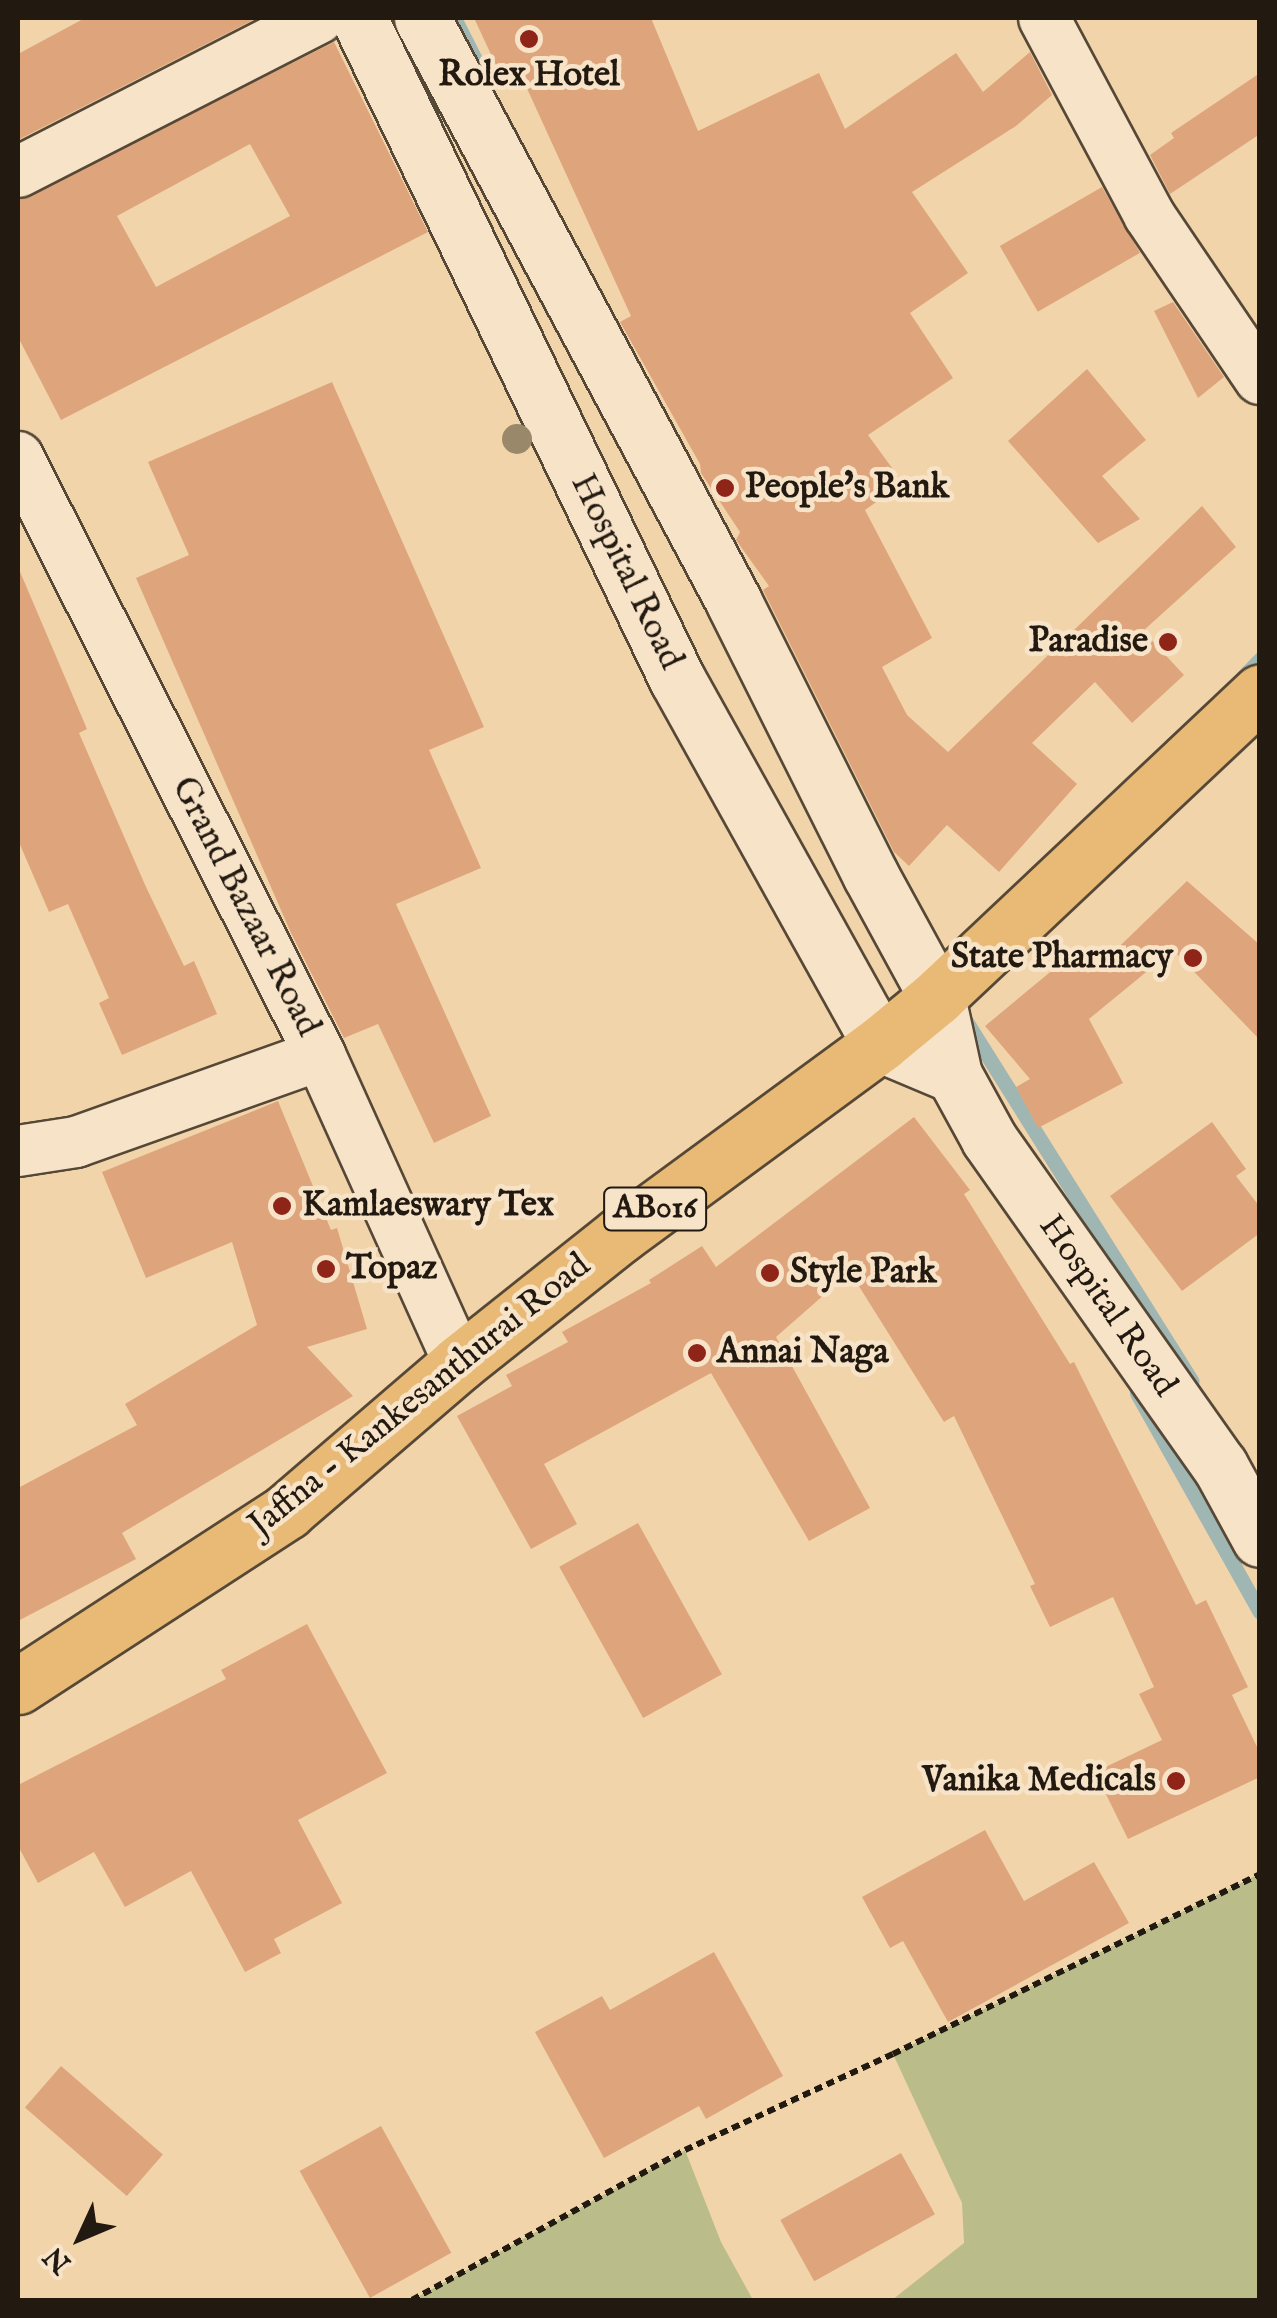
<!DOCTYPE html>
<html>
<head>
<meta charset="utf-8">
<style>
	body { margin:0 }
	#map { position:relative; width:1277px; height:2318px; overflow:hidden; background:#f2d4aa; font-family:"IM FELL English",serif }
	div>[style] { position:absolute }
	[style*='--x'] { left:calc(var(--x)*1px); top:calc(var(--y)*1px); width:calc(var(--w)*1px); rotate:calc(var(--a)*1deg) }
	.green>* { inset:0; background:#babd89 }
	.stream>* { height:15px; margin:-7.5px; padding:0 7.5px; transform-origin:7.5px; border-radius:7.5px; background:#9fb6b3 }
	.building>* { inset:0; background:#dea57d; transform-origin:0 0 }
	.path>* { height:6px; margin-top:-3px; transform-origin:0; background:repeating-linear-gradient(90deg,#221910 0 8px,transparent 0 13px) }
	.roads { filter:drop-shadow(2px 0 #564836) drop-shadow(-2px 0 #564836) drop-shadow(0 2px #564836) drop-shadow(0 -2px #564836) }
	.street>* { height:50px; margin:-25px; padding:0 25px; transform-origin:25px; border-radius:25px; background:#f7e3c8 }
	.secondary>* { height:55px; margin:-27.5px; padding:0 27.5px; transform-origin:27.5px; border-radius:27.5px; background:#f7e3c8 }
	.primary>* { height:55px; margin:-27.5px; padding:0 27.5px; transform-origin:27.5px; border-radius:27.5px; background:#e9ba75 }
	.trees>* { width:30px; height:30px; margin:-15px; border-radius:50%; background:#998869 }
	.dots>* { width:28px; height:28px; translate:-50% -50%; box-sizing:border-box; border:5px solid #f7e3c8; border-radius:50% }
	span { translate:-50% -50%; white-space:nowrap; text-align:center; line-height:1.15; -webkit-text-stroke:9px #f7e3c8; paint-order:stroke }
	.shield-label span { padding:2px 8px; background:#f7e3c8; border:2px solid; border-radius:8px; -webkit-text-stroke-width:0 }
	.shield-label { font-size:32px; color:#221910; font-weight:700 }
	.poi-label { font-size:35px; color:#221910; font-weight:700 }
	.left { translate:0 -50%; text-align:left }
	.right { translate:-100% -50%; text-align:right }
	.street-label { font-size:35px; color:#221910 }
	.frame { position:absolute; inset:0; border:20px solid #221910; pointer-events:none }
	.north { position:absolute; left:30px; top:2188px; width:100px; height:100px; -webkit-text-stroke:8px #f7e3c8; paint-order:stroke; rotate:226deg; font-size:28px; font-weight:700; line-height:40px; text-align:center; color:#221910 }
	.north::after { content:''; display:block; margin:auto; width:35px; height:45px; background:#221910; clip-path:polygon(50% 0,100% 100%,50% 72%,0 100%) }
</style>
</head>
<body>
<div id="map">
	<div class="green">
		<i style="clip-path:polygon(1259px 1874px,1259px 2300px,892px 2300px,964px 2243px,962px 2203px,893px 2054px)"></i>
		<i style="clip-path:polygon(685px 2150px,721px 2242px,753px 2300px,412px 2300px)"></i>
	</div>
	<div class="stream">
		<i style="--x:454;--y:18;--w:71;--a:63.1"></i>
		<i style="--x:1241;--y:679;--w:28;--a:-46"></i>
		<i style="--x:962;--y:1015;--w:432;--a:57.9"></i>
		<i style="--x:1137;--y:1393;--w:251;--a:60.7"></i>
	</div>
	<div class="building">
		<i style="clip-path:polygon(85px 18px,257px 18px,18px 140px,18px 54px)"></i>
		<i style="clip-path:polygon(474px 18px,651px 18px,698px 131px,819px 73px,845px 129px,956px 53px,983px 92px,1030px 52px,1052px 95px,1016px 126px,912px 192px,968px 273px,910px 313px,953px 378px,868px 435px,903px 483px,865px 510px,932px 638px,882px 667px,907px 715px,948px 752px,1202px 506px,1236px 547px,1143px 631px,1184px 675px,1132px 723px,1095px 682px,1032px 743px,1077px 784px,999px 872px,947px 825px,909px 866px,894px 852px,763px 590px,769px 586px,736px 540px,740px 532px,701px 473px,700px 464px,620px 322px,631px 316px,519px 71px,502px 78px)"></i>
		<i style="clip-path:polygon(evenodd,334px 42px,428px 232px,61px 420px,18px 337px,18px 201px,334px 42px,250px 144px,290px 216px,156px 287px,117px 216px,250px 144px)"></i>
		<i style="clip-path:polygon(1260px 73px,1260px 134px,1170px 194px,1150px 155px,1174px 138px,1171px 133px)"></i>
		<i style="left:1102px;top:187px;width:76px;height:118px;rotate:60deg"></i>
		<i style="clip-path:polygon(1173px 302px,1224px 377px,1198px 398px,1154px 311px)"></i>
		<i style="clip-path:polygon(1087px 369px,1146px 440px,1102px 476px,1140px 519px,1098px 543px,1008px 441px)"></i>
		<i style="clip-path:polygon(332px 382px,484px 727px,429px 750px,481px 868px,396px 904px,491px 1116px,434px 1143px,378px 1024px,344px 1038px,291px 933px,136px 578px,189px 555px,148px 462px)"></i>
		<i style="clip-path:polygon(18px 567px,87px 729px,79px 733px,146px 887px,184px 966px,194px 961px,217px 1014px,122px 1055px,99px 1003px,109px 998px,68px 904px,49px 912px,18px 840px)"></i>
		<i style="clip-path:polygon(1187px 881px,1260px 945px,1260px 1040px,1173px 950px,1089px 1019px,1123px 1083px,1038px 1128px,1016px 1087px,1030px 1079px,985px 1026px,1078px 949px,1095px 970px)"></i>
		<i style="clip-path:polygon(278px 1101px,331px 1230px,337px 1228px,367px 1329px,307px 1347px,353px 1396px,122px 1533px,136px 1559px,18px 1621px,18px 1488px,137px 1425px,125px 1404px,257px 1325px,232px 1242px,146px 1278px,102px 1172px)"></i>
		<i style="clip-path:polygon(914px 1117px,970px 1190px,964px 1194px,1070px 1364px,1074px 1362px,1196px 1605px,1206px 1600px,1248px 1687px,1232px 1695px,1260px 1753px,1260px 1777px,1128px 1839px,1095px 1772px,1162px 1740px,1139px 1694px,1154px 1687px,1113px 1597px,1050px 1627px,1030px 1586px,1035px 1584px,954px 1416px,944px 1422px,850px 1272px,776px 1337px,870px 1508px,809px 1541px,711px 1373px,544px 1464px,577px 1524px,531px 1549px,457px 1416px,512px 1386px,506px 1375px,568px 1342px,562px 1332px,651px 1283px,649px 1280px,702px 1246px,716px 1267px)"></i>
		<i style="clip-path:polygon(1212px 1122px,1246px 1169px,1236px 1176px,1260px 1207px,1260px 1233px,1182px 1291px,1110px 1196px)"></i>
		<i style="left:638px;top:1523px;width:173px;height:90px;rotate:61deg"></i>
		<i style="clip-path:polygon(307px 1624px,387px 1773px,298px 1820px,342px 1903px,274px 1939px,281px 1953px,245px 1972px,191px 1871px,125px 1907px,94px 1852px,38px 1883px,18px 1846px,18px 1785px,226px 1679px,221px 1670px)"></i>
		<i style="clip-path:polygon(985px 1830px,1024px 1901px,1094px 1862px,1129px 1923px,948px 2022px,903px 1941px,890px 1948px,862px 1897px)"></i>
		<i style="clip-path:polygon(714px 1952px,783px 2076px,706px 2119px,699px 2106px,604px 2158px,535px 2032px,602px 1996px,610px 2010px)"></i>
		<i style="left:61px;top:2066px;width:135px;height:55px;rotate:41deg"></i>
		<i style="left:381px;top:2126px;width:145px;height:93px;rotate:61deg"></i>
		<i style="left:901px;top:2153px;width:70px;height:138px;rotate:61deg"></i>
	</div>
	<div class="path">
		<i style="--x:412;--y:2300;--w:311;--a:-28.8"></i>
		<i style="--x:685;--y:2150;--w:229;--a:-24.8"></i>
		<i style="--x:893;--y:2054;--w:409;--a:-26.1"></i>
	</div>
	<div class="roads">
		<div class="street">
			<i style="--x:1044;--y:18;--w:223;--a:61.9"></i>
			<i style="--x:1149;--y:215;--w:198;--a:55.9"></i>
			<i style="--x:18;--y:172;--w:338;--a:-27.1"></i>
			<i style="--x:18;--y:457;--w:670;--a:63.21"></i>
			<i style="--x:320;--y:1055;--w:338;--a:65.7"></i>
			<i style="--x:18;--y:1151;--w:59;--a:-8.8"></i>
			<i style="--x:76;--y:1142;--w:259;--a:-19.6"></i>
		</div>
		<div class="secondary">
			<i style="--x:359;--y:18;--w:734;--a:64.31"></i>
			<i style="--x:677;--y:679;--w:418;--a:60.9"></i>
			<i style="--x:880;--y:1044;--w:80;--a:22.7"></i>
			<i style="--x:954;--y:1075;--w:80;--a:-102.3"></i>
			<i style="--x:937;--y:997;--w:140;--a:-118.6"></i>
			<i style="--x:870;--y:874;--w:304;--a:-116.6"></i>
			<i style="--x:734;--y:602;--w:662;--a:-118.11"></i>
			<i style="--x:954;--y:1075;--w:73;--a:61.3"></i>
			<i style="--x:989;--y:1139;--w:400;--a:54.8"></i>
			<i style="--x:1220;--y:1466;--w:83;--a:61.3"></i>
		</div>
		<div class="primary">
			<i style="--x:18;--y:1686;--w:321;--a:-33"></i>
			<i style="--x:287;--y:1511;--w:227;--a:-40.7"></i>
			<i style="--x:459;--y:1363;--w:206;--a:-38.5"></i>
			<i style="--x:620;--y:1235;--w:323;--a:-36.3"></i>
			<i style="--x:880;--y:1044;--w:74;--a:-39.5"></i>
			<i style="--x:937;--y:997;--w:444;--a:-43.3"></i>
		</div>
	</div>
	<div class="trees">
		<i style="left:517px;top:439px"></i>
	</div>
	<div class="dots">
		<i style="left:529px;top:39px;background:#8f2418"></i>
		<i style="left:725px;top:488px;background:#8f2418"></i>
		<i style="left:1168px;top:642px;background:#8f2418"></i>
		<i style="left:1193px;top:958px;background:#8f2418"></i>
		<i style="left:282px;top:1206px;background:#8f2418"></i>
		<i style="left:326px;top:1269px;background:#8f2418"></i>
		<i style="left:770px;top:1273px;background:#8f2418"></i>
		<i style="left:697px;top:1353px;background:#8f2418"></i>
		<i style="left:1176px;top:1781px;background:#8f2418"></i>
	</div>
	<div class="shield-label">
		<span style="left:655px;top:1209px">AB016</span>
	</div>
	<div class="poi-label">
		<span style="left:529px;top:76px">Rolex Hotel</span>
		<span class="left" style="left:745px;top:488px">People's Bank</span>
		<span class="right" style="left:1148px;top:642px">Paradise</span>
		<span class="right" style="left:1173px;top:958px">State Pharmacy</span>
		<span class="left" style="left:302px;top:1206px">Kamlaeswary Tex</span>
		<span class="left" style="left:346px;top:1269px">Topaz</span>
		<span class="left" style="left:790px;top:1273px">Style Park</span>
		<span class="left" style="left:717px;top:1353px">Annai Naga</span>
		<span class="right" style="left:1156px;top:1781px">Vanika Medicals</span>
	</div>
	<div class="street-label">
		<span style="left:626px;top:572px;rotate:64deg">Hospital Road</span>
		<span style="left:245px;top:907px;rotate:63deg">Grand Bazaar Road</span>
		<span style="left:1107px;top:1306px;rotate:55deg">Hospital Road</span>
		<span style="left:420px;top:1396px;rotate:-39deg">Jaffna - Kankesanthurai Road</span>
	</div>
	<div class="frame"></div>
	<div class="north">N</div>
</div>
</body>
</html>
